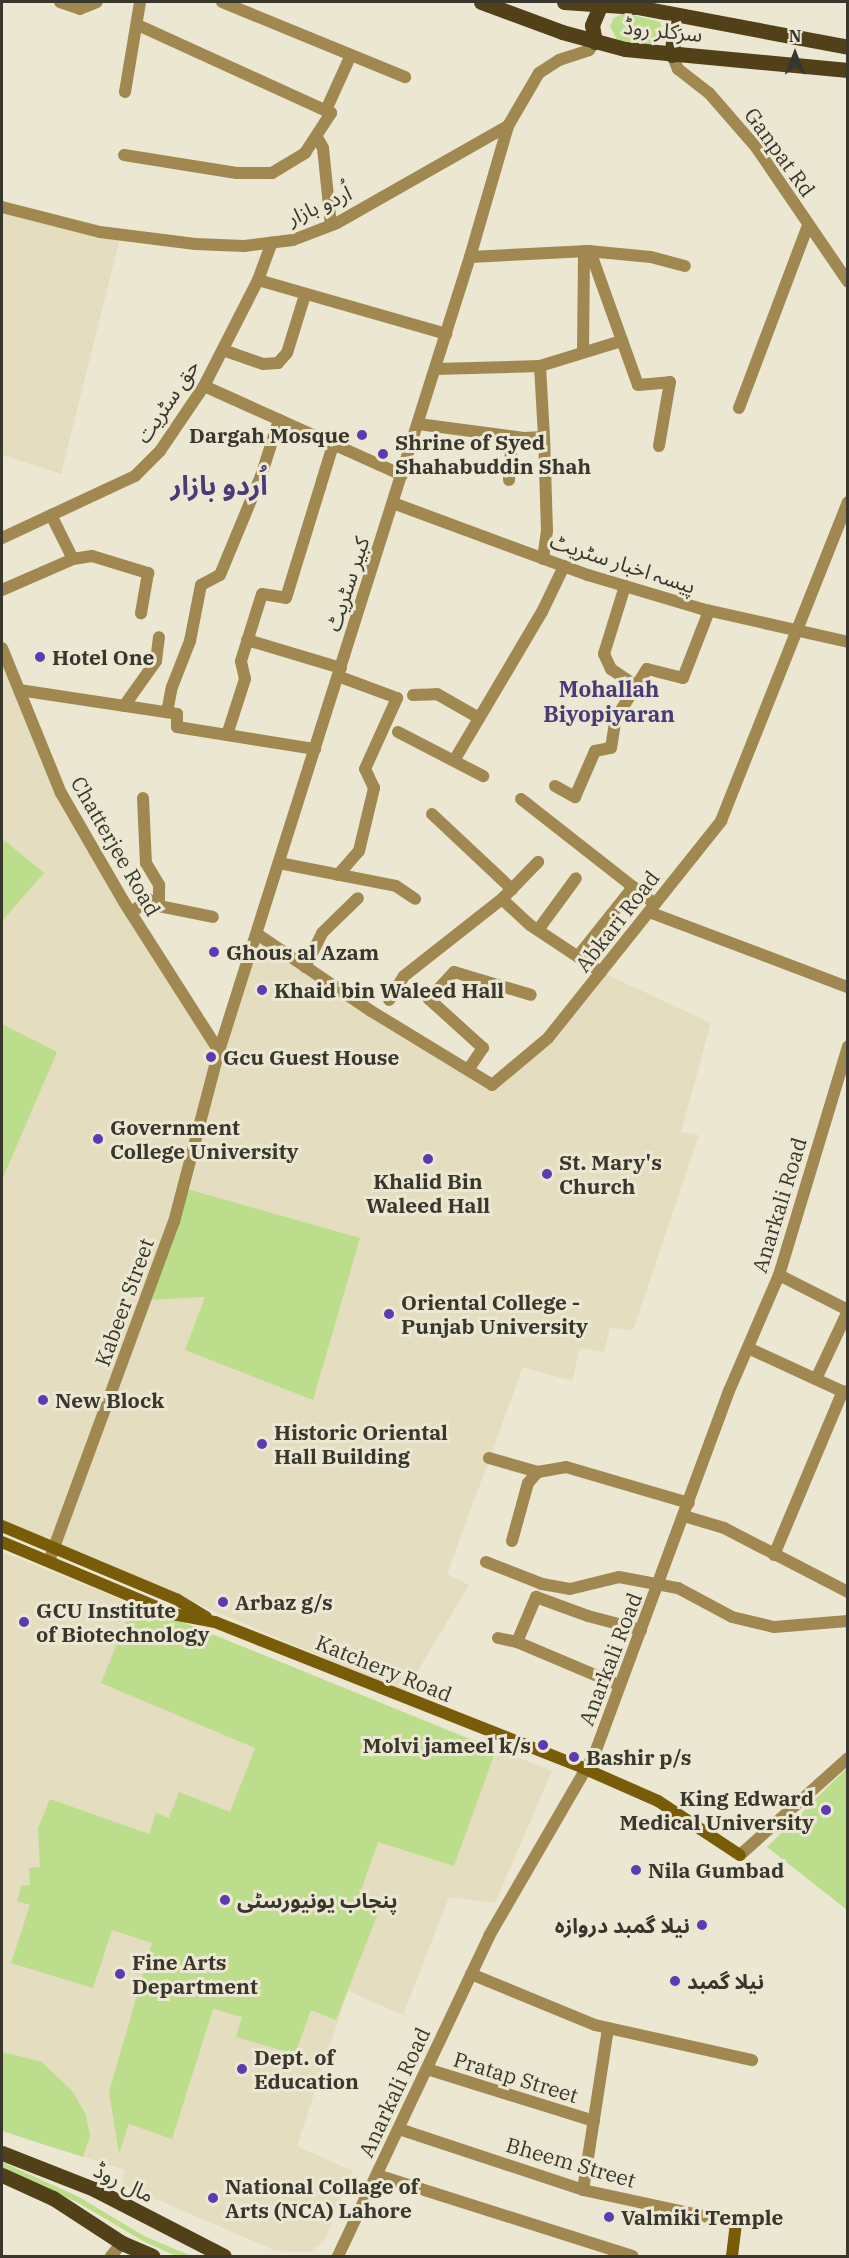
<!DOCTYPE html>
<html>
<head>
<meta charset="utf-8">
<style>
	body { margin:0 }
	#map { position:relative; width:849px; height:2258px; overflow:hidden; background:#ece7d2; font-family:"IBM Plex Serif","Noto Sans Arabic",serif }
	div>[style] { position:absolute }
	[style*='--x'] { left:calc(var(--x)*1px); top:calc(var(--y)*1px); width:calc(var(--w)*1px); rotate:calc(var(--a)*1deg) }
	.built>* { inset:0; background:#e4ddc0 }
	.green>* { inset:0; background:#bbdd8c }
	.minor>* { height:12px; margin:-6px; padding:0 6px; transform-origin:6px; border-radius:6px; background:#a18850 }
	.tertiary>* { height:12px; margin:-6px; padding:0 6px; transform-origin:6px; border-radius:6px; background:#a18850 }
	.secondary>* { height:12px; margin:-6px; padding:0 6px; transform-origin:6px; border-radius:6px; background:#785c07 }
	.primary>* { height:15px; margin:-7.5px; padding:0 7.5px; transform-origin:7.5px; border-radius:7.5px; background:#514018 }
	.dots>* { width:16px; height:16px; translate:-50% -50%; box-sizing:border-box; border:3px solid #ece7d2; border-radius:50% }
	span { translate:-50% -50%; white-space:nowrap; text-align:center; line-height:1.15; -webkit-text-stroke:6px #ece7d2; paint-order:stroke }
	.street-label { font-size:21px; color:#38362d }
	.poi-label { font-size:21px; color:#38362d; font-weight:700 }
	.right { translate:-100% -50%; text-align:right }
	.left { translate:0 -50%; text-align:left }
	.neighbourhood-label { font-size:22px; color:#483b78; font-weight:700 }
	.district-label { font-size:27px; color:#483b78; font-weight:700 }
	.frame { position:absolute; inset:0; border:3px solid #38362d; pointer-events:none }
	.north { position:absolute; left:765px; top:24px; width:60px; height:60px; -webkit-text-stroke:4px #ece7d2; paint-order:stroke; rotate:0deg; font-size:16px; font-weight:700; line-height:24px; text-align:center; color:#38362d }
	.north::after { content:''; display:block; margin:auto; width:21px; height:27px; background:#38362d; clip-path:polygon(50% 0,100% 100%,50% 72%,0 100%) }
</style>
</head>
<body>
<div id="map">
	<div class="built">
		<i style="clip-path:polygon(2px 207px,121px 234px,61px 474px,2px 455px)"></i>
		<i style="clip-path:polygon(2px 651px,61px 793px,216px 1052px,257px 934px,492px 1085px,548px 1038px,601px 972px,711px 1023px,681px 1132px,699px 1135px,633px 1330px,610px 1328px,604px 1352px,580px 1348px,572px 1381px,523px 1367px,447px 1574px,469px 1585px,405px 1692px,2px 1521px)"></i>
		<i style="clip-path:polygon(2px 1552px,552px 1771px,495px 1903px,449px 1897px,403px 2015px,348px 1991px,297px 2146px,353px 2171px,324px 2241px,310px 2252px,276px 2251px,121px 2184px,125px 2170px,2px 2131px)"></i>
	</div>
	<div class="green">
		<i style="clip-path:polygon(625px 13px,660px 22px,663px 31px,661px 40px,649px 47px,617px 40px,610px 26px,614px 18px)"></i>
		<i style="clip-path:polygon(4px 840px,44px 873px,2px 921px,2px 843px)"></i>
		<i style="clip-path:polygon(2px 1024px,57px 1052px,2px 1180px)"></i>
		<i style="clip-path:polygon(183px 1188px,360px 1238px,313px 1400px,185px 1350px,205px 1297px,145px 1300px)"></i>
		<i style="clip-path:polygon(134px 1602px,496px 1750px,454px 1866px,378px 1842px,359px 1896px,381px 1906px,336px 2020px,311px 2010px,295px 2054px,236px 2037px,242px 2017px,213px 2009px,172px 2139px,129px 2124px,119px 2153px,109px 2092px,152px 1943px,112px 1930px,93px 1988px,11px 1963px,30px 1905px,17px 1901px,21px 1886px,30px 1885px,29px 1868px,40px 1867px,38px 1828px,50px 1799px,149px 1834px,156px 1813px,169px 1818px,179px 1792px,230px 1812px,255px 1748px,101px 1683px)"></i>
		<i style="clip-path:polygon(847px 1768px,847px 1910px,767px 1847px)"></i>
		<i style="clip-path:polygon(2px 2052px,42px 2062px,73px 2092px,86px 2115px,90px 2136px,83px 2157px,2px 2131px)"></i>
		<i style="clip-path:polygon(2px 2162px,79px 2197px,144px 2236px,191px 2256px,176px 2256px,143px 2241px,77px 2202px,2px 2169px)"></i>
	</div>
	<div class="minor">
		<i style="--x:60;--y:2;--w:21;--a:19"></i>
		<i style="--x:80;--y:9;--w:18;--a:-22"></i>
		<i style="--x:222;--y:2;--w:198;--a:22.3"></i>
		<i style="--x:125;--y:92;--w:91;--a:-80.5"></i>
		<i style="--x:326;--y:110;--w:60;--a:-65.6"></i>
		<i style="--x:318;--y:139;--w:10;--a:61"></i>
		<i style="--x:323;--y:148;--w:77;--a:84.1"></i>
		<i style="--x:124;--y:155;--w:114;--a:9.1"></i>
		<i style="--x:237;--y:173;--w:35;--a:0"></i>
		<i style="--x:272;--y:173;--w:39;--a:-31"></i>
		<i style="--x:305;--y:153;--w:48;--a:-57"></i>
		<i style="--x:331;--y:113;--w:212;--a:-155.5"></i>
		<i style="--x:590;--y:251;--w:142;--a:70.3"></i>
		<i style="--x:638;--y:385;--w:32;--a:-5"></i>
		<i style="--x:670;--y:382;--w:65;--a:99.8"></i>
		<i style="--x:470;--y:257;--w:118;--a:-2.9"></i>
		<i style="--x:588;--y:251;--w:63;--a:5.4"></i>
		<i style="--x:651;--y:257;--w:35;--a:15"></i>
		<i style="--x:258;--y:280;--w:196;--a:16"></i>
		<i style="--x:223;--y:350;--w:42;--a:19.3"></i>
		<i style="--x:263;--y:364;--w:15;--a:-4"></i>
		<i style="--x:278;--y:363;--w:13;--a:-48"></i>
		<i style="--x:287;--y:353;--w:61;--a:-72.8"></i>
		<i style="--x:583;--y:352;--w:101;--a:-89.4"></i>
		<i style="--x:435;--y:369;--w:105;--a:-1.6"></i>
		<i style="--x:540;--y:366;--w:86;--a:-17"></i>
		<i style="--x:204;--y:386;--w:217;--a:24.2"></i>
		<i style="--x:739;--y:408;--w:196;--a:-69.3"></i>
		<i style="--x:418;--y:424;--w:107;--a:7.5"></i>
		<i style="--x:524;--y:438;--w:20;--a:-3"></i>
		<i style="--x:544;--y:437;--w:71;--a:-93.2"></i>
		<i style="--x:509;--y:480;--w:43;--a:-86"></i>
		<i style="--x:51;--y:515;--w:49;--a:63.4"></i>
		<i style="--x:2;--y:538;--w:147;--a:-25"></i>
		<i style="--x:135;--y:476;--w:35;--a:-45"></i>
		<i style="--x:160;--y:451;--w:78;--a:-55.9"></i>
		<i style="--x:204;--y:386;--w:119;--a:-63"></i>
		<i style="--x:258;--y:280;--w:40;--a:-69.8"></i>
		<i style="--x:543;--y:559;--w:28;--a:-82"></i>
		<i style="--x:547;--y:531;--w:94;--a:-91.8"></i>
		<i style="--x:625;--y:586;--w:71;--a:107.2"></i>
		<i style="--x:604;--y:654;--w:17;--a:65"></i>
		<i style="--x:611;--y:669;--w:29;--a:34"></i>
		<i style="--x:2;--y:590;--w:77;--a:-23.6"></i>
		<i style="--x:73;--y:559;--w:19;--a:-9"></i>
		<i style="--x:92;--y:556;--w:59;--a:16.9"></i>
		<i style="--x:148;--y:573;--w:41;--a:99.9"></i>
		<i style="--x:247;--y:640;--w:98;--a:16.6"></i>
		<i style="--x:19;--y:690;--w:160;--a:8.6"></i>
		<i style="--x:177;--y:714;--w:13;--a:90"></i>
		<i style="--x:177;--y:727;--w:140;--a:9.1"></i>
		<i style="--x:413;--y:695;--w:24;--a:-2"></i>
		<i style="--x:437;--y:694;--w:48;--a:29.7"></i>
		<i style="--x:124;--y:706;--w:55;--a:-54.6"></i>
		<i style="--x:156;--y:661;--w:24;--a:-83"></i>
		<i style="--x:167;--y:712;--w:25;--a:-79"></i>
		<i style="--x:172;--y:687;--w:49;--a:-68.6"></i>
		<i style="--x:190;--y:641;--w:57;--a:-78.9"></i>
		<i style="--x:201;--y:585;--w:21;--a:-28"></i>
		<i style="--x:220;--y:575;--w:107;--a:-67.5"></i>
		<i style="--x:261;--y:476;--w:59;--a:-72.2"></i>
		<i style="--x:398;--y:732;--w:96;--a:27.4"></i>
		<i style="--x:227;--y:735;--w:59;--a:-72.2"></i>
		<i style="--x:245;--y:679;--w:18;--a:-103"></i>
		<i style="--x:241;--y:661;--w:70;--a:-72.6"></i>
		<i style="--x:262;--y:594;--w:24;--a:9"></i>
		<i style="--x:286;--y:598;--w:160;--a:-72.9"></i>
		<i style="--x:455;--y:759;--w:171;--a:-59.4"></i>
		<i style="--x:542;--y:612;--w:51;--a:-64.4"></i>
		<i style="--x:555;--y:786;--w:23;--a:29"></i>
		<i style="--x:575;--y:797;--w:50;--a:-66.5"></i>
		<i style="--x:595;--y:751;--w:16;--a:-11"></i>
		<i style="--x:611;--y:748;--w:30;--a:-81"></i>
		<i style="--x:616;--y:718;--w:58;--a:-57.7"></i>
		<i style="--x:647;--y:669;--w:37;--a:14"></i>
		<i style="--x:683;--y:678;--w:72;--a:-68.8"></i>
		<i style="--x:143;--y:798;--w:65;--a:87.4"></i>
		<i style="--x:146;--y:863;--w:26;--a:59"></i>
		<i style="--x:159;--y:885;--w:21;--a:90"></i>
		<i style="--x:521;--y:799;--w:170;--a:38.1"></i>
		<i style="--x:432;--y:814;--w:110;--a:43.2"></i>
		<i style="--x:279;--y:863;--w:119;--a:11.1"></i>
		<i style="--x:396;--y:886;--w:23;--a:34"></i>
		<i style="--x:338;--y:875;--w:32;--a:-49"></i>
		<i style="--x:359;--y:851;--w:65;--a:-76.6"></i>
		<i style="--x:374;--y:788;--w:21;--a:-115"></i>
		<i style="--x:365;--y:769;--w:78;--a:-65.7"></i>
		<i style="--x:397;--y:698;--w:63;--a:-159.6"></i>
		<i style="--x:502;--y:899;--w:38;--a:43"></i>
		<i style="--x:530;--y:925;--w:85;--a:33.5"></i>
		<i style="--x:649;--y:912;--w:213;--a:20.7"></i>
		<i style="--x:131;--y:913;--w:22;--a:-39"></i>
		<i style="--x:148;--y:899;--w:13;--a:32"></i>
		<i style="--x:159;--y:906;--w:55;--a:11.5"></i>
		<i style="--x:538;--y:930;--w:64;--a:-53.8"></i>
		<i style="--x:257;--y:934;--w:138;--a:34"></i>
		<i style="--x:371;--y:1011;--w:142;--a:31.4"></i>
		<i style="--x:492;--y:1085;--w:73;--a:-40"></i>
		<i style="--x:548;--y:1038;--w:278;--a:-51.4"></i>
		<i style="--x:721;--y:821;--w:343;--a:-68.3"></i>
		<i style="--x:579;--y:955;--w:87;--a:-51.5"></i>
		<i style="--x:305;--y:967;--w:38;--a:-63"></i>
		<i style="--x:322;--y:933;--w:50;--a:-44.2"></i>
		<i style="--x:389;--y:1000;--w:28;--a:-58"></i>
		<i style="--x:404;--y:976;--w:125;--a:-38.2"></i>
		<i style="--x:502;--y:899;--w:52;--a:-45.8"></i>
		<i style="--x:468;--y:1070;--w:27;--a:-56"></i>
		<i style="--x:483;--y:1048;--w:73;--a:-137.8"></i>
		<i style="--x:429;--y:999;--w:37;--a:-47"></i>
		<i style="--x:454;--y:972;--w:80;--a:16.6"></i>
		<i style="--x:748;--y:1348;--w:110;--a:24.7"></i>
		<i style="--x:816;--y:1379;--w:75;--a:-64.8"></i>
		<i style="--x:489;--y:1458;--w:51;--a:15.9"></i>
		<i style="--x:512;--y:1541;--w:60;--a:-74.6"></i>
		<i style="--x:528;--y:1483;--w:15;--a:-48"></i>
		<i style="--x:538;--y:1472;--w:28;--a:-10"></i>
		<i style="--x:566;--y:1467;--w:128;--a:16.3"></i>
		<i style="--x:774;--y:1555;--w:178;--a:-67.2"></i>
		<i style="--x:486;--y:1562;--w:60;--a:21.4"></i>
		<i style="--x:542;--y:1584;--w:28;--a:10"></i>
		<i style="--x:570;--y:1589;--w:50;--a:-13.8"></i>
		<i style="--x:619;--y:1577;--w:60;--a:10.6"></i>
		<i style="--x:678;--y:1588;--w:61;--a:28.2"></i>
		<i style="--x:732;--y:1617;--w:43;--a:13.4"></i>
		<i style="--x:774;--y:1627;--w:74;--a:-4.6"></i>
		<i style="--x:498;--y:1638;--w:19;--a:12"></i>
		<i style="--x:517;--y:1642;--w:111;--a:22.9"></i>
		<i style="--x:517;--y:1642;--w:49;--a:-67.1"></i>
		<i style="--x:536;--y:1597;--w:55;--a:20.1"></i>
		<i style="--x:588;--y:1616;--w:55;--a:14.8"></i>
		<i style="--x:471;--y:1974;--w:134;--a:22.4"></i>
		<i style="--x:595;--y:2025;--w:161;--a:12.6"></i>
		<i style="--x:427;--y:2069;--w:175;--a:17.3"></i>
		<i style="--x:399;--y:2129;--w:194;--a:18.3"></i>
		<i style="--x:583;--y:2190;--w:157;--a:12.2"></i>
		<i style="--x:377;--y:2175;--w:268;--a:17.6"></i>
		<i style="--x:583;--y:2190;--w:164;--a:-81.2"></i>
		<i style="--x:111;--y:2256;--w:17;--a:-50"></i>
	</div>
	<div class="tertiary">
		<i style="--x:672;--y:55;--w:15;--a:67"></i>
		<i style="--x:678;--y:69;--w:39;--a:38"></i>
		<i style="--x:709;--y:93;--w:72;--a:49"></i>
		<i style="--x:756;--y:147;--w:163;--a:55.7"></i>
		<i style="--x:2;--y:207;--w:101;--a:14.3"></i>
		<i style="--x:100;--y:232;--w:96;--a:7.2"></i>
		<i style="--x:195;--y:244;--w:49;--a:2.3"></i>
		<i style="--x:244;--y:246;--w:49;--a:-7"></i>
		<i style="--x:293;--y:240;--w:47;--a:-21.1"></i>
		<i style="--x:337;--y:223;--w:197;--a:-29.6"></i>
		<i style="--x:508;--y:126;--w:61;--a:-59.7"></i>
		<i style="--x:539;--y:73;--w:24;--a:-33"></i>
		<i style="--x:559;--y:60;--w:32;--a:-18"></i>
		<i style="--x:589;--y:50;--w:10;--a:-53"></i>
		<i style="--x:393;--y:503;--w:208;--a:20.3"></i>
		<i style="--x:588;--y:575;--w:119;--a:16.6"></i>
		<i style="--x:702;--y:609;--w:150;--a:12.7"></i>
		<i style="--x:2;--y:648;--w:157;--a:67.9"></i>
		<i style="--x:61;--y:793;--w:126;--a:60"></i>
		<i style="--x:124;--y:902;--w:177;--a:57.5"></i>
		<i style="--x:779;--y:1275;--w:77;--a:26.9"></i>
		<i style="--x:684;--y:1516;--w:42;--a:16.7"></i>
		<i style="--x:724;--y:1528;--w:140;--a:27.3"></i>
		<i style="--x:49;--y:1561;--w:361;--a:-69.8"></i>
		<i style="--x:174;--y:1222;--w:177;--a:-75.3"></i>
		<i style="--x:219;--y:1051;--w:833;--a:-72.46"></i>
		<i style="--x:470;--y:257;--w:136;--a:-73.8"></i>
		<i style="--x:740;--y:1855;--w:145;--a:-41.9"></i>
		<i style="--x:338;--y:2256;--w:354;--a:-64.7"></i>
		<i style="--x:489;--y:1936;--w:211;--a:-59.9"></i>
		<i style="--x:595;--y:1753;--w:386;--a:-69.7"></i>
		<i style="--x:729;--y:1391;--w:126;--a:-66.7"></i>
		<i style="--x:779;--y:1275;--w:239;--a:-73.2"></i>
	</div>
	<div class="secondary">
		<i style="--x:2;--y:1526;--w:189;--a:22.8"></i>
		<i style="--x:176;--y:1599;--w:35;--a:31"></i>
		<i style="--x:2;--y:1542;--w:186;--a:22.8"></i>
		<i style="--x:173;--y:1614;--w:43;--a:10.8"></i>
		<i style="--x:215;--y:1622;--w:396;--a:21.6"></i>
		<i style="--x:583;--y:1768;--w:82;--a:23.7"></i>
		<i style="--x:658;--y:1801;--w:98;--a:33.4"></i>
		<i style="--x:732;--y:2256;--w:33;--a:-83"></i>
	</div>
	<div class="primary">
		<i style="--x:481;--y:2;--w:86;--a:20.3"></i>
		<i style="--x:562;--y:32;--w:65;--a:15.1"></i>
		<i style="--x:625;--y:49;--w:224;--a:5.4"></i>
		<i style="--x:564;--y:2;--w:73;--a:3.9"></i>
		<i style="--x:637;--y:7;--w:215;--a:10.7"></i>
		<i style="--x:670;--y:14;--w:16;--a:76"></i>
		<i style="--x:674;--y:30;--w:25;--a:95"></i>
		<i style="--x:595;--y:42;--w:17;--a:-100"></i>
		<i style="--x:592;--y:25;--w:23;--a:-67"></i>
		<i style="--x:2;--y:2153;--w:99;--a:21.4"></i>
		<i style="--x:94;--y:2189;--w:146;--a:27.3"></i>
		<i style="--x:2;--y:2175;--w:56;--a:24.3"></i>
		<i style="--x:53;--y:2198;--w:82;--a:33.1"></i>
		<i style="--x:122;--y:2243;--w:33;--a:23"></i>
	</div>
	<div class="dots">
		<i style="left:362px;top:435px;background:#5e3ab2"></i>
		<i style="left:383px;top:454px;background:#5e3ab2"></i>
		<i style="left:40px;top:657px;background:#5e3ab2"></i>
		<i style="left:214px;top:952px;background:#5e3ab2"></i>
		<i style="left:262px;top:990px;background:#5e3ab2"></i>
		<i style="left:211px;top:1057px;background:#5e3ab2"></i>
		<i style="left:98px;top:1139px;background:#5e3ab2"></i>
		<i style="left:428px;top:1159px;background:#5e3ab2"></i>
		<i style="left:547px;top:1174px;background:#5e3ab2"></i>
		<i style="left:389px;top:1314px;background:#5e3ab2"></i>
		<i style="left:43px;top:1400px;background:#5e3ab2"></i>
		<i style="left:262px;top:1444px;background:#5e3ab2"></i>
		<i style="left:223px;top:1602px;background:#5e3ab2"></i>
		<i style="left:24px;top:1622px;background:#5e3ab2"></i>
		<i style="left:543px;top:1745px;background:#5e3ab2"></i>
		<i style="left:574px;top:1757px;background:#5e3ab2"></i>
		<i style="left:826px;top:1810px;background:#5e3ab2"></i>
		<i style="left:636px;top:1870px;background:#5e3ab2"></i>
		<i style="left:225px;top:1900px;background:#5e3ab2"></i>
		<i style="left:702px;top:1925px;background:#5e3ab2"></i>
		<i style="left:120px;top:1974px;background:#5e3ab2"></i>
		<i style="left:675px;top:1981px;background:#5e3ab2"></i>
		<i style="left:242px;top:2069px;background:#5e3ab2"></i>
		<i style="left:213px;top:2198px;background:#5e3ab2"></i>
		<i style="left:609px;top:2217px;background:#5e3ab2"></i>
	</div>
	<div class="street-label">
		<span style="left:663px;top:30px;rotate:6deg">سرکلر روڈ</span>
		<span style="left:780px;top:152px;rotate:54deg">Ganpat Rd</span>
		<span style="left:319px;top:205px;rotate:-24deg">اُردو بازار</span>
		<span style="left:167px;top:401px;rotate:-56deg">حق سٹریت</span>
		<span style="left:623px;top:563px;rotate:18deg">پیسہ اخبار سٹریٹ</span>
		<span style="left:347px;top:584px;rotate:-72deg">کبیر سٹریٹ</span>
		<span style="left:116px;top:846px;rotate:60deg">Chatterjee Road</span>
		<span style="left:617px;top:921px;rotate:-52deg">Abkari Road</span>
		<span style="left:779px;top:1205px;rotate:-73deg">Anarkali Road</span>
		<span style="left:124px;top:1302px;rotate:-70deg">Kabeer Street</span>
		<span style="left:610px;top:1659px;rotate:-69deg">Anarkali Road</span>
		<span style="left:384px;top:1668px;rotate:22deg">Katchery Road</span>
		<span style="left:516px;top:2077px;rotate:17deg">Pratap Street</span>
		<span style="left:394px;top:2092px;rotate:-65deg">Anarkali Road</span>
		<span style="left:571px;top:2162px;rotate:16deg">Bheem Street</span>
		<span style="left:124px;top:2182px;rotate:26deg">مال روڈ</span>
	</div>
	<div class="poi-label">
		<span class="right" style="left:350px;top:435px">Dargah Mosque</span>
		<span class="left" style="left:395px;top:454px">Shrine of Syed<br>Shahabuddin Shah</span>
		<span class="left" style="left:52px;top:657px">Hotel One</span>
		<span class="left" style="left:226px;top:952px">Ghous al Azam</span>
		<span class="left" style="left:274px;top:990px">Khaid bin Waleed Hall</span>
		<span class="left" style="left:223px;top:1057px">Gcu Guest House</span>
		<span class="left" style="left:110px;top:1139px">Government<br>College University</span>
		<span class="left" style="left:559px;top:1174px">St. Mary's<br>Church</span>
		<span style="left:428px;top:1193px">Khalid Bin<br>Waleed Hall</span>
		<span class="left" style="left:401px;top:1314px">Oriental College -<br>Punjab University</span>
		<span class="left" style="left:55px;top:1400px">New Block</span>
		<span class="left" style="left:274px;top:1444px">Historic Oriental<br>Hall Building</span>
		<span class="left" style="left:235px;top:1602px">Arbaz g/s</span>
		<span class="left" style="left:36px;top:1622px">GCU Institute<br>of Biotechnology</span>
		<span class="right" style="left:531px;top:1745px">Molvi jameel k/s</span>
		<span class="left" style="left:586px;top:1757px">Bashir p/s</span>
		<span class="right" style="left:814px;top:1810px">King Edward<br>Medical University</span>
		<span class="left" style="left:648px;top:1870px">Nila Gumbad</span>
		<span class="left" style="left:237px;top:1900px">پنجاب یونیورسٹی</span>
		<span class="right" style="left:690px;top:1925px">نیلا گمبد دروازہ</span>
		<span class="left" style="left:132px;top:1974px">Fine Arts<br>Department</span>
		<span class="left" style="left:687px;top:1981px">نیلا گمبد</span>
		<span class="left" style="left:254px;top:2069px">Dept. of<br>Education</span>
		<span class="left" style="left:225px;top:2198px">National Collage of<br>Arts (NCA) Lahore</span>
		<span class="left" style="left:621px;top:2217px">Valmiki Temple</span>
	</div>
	<div class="neighbourhood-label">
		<span style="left:609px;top:701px">Mohallah<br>Biyopiyaran</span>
	</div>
	<div class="district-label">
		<span style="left:219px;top:485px">اُردو بازار</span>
	</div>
	<div class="frame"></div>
	<div class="north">N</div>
</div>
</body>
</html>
